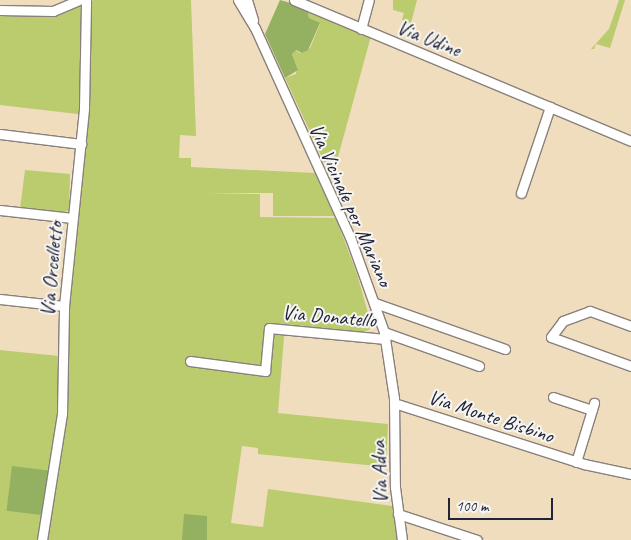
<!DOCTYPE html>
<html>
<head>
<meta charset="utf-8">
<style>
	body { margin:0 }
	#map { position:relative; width:631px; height:540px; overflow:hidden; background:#f0ddbe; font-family:Caveat,sans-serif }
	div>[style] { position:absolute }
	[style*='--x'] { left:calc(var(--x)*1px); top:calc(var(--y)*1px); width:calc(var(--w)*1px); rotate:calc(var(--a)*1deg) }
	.green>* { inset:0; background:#bbcc6e }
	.forest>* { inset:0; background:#94b061; transform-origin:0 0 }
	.roads { filter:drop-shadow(1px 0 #89807c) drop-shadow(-1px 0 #89807c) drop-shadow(0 1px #89807c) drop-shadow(0 -1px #89807c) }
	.minor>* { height:9px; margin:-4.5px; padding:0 4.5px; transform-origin:4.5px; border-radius:4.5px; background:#fff }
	span { translate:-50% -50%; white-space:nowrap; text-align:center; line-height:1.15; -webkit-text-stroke:4px #f6f6f2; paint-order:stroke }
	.street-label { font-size:21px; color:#22223b }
	.scale { position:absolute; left:448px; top:498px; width:105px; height:22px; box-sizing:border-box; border:2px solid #22223b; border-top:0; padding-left:6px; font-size:15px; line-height:18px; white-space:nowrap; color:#22223b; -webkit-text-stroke:4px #f6f6f2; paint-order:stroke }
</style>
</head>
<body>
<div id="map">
	<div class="green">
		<i style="clip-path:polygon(94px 0,191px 0,196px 136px,180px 135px,179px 158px,191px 158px,191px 167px,315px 173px,335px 216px,273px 216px,273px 193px,206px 193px,260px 194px,260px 217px,336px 218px,357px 274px,371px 324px,369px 330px,363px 332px,285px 324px,278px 413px,388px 424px,386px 467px,258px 454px,258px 448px,242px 446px,231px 523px,263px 527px,268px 489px,392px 506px,397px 540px,0 540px,0 350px,69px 357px,68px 304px,86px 115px,0 105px,0 15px,58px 16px)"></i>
		<i style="clip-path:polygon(393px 0,417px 0,411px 23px,402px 20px,404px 13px,393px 10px)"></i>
		<i style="clip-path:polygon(619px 0,625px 0,610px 48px,596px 44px,594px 49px,591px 49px,609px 29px)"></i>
		<i style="clip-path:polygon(307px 8px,371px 36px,332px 179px,285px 78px,296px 74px,297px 67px,292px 54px,295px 50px,300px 53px,310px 48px,320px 24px,309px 18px)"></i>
		<i style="clip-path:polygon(25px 170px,70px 174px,69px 210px,63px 213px,20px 209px)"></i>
	</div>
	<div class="forest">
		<i style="clip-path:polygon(280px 0,307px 8px,309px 18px,320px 23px,308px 50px,302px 53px,296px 50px,292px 54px,298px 70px,285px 78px,265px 34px)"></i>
		<i style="left:12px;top:466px;width:39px;height:45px;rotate:7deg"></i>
		<i style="clip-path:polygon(184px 514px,207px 516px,207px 540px,182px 540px)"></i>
	</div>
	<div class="roads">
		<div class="minor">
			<i style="--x:238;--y:0;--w:33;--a:59"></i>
			<i style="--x:255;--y:28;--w:230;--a:65.6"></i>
			<i style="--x:350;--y:237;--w:101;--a:70.3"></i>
			<i style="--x:384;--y:332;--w:67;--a:81.4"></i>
			<i style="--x:394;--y:398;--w:89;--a:89.4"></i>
			<i style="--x:395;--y:487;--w:53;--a:82.5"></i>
			<i style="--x:247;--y:0;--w:21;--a:73"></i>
			<i style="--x:294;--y:0;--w:365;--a:22.7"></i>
			<i style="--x:0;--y:10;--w:53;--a:1.1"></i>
			<i style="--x:53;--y:11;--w:28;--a:-23"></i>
			<i style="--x:361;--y:29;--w:30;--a:-75"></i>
			<i style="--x:0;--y:134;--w:82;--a:7"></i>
			<i style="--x:521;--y:193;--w:91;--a:-71.4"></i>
			<i style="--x:0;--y:210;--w:73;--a:6.3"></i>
			<i style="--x:0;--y:299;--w:64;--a:6.2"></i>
			<i style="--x:375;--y:303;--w:138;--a:19.5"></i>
			<i style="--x:631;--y:326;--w:44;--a:-159.9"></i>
			<i style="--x:590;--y:311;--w:29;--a:160"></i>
			<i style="--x:563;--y:321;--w:20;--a:127"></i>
			<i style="--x:551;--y:337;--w:85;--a:19.9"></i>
			<i style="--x:384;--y:332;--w:101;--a:19.7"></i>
			<i style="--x:190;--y:361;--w:76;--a:7.6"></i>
			<i style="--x:265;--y:371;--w:43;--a:-84.7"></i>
			<i style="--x:269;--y:328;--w:117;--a:5.4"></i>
			<i style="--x:553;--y:397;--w:41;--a:18.4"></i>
			<i style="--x:394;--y:403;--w:200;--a:17.8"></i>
			<i style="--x:584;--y:464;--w:48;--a:12"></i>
			<i style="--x:576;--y:462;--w:62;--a:-73"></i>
			<i style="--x:398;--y:514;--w:83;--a:18.2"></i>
			<i style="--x:42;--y:540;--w:128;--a:-81"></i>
			<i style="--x:62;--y:414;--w:108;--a:-88.9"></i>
			<i style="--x:64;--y:306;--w:199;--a:-84.2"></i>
			<i style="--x:84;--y:108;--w:108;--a:-88.9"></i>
		</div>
	</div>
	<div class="street-label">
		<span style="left:429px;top:38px;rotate:22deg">Via Udine</span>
		<span style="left:351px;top:205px;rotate:66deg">Via Vicinale per Mariano</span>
		<span style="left:51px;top:269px;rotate:-85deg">Via Orcelletto</span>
		<span style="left:329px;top:316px;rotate:5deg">Via Donatello</span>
		<span style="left:491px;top:416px;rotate:18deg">Via Monte Bisbino</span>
		<span style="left:379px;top:472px;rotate:-92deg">Via Adua</span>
	</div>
	<div class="scale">100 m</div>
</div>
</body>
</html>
